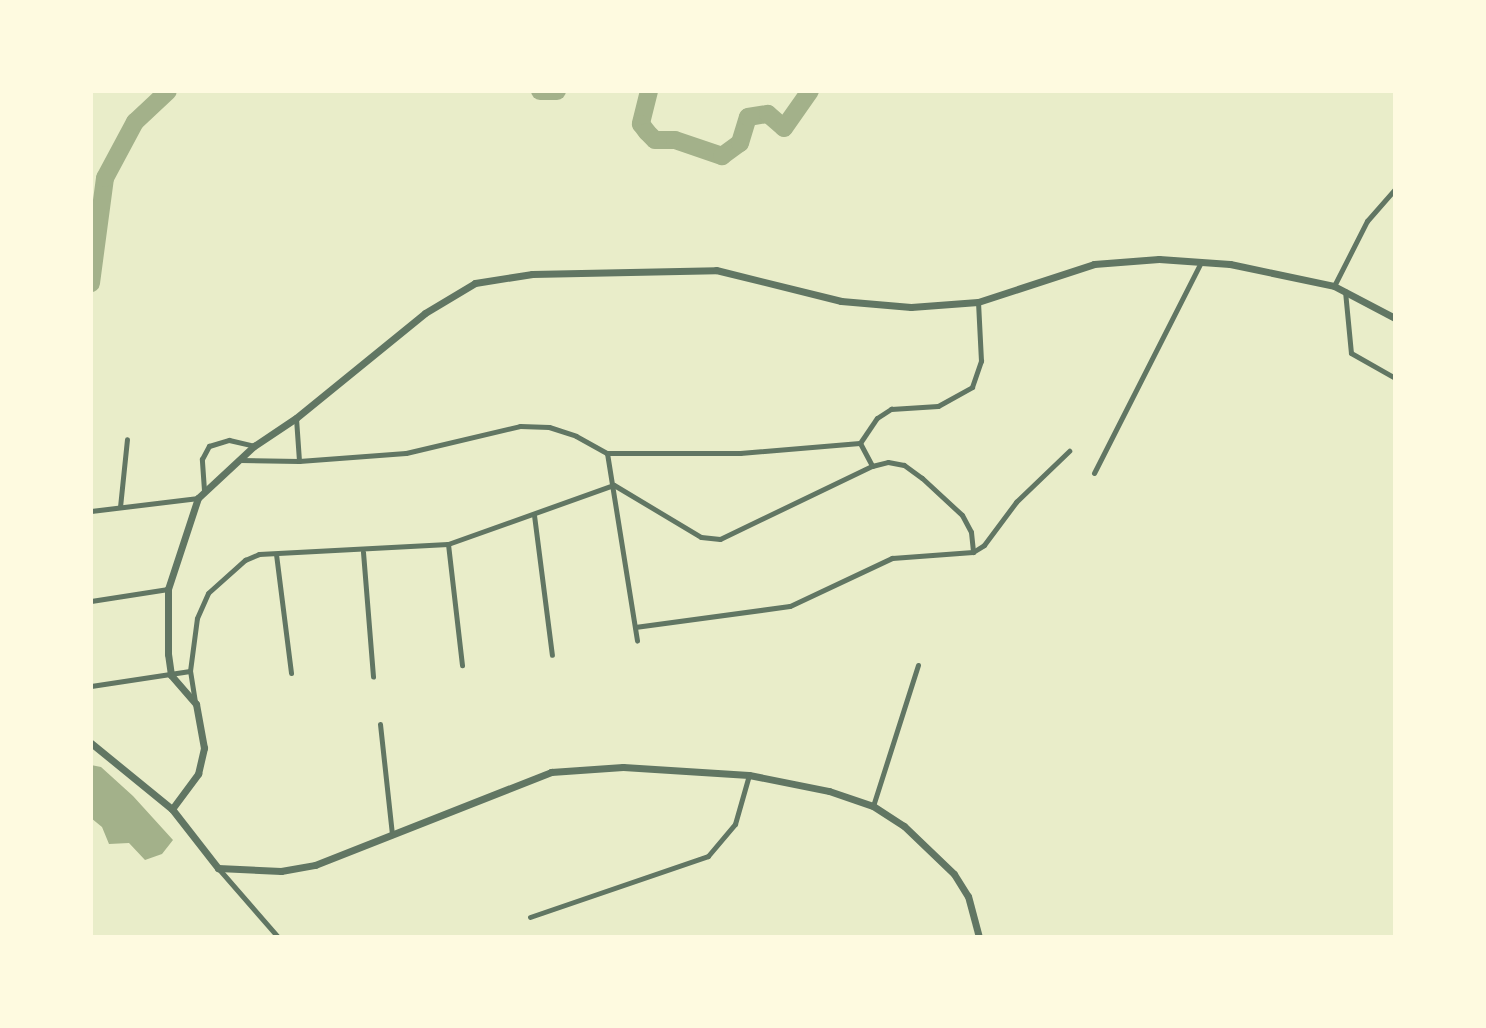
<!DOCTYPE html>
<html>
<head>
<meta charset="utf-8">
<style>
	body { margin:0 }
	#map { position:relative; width:1486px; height:1028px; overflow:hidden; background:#e9edc9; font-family:"Fira Sans Condensed",sans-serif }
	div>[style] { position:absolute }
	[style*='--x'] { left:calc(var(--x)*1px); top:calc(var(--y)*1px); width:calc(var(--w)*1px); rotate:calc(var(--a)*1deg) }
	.water>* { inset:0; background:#a3b18a }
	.river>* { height:18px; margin:-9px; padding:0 9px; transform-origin:9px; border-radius:9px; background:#a3b18a }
	.minor>* { height:5px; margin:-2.5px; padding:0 2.5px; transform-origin:2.5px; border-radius:2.5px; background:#617663 }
	.tertiary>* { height:7px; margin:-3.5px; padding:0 3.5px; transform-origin:3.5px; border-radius:3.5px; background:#617663 }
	span { translate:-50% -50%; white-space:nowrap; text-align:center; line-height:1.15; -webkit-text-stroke:7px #fefae0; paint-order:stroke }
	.frame { position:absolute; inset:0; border:93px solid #fefae0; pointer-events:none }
</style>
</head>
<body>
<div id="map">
	<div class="water">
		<i style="clip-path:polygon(91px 765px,101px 767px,133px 796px,173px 840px,162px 854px,145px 860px,129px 843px,109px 844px,102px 827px,91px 818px)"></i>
	</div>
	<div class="river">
		<i style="--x:540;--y:91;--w:17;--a:0"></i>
		<i style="--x:649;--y:91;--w:34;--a:104"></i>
		<i style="--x:641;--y:124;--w:10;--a:53"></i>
		<i style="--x:647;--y:132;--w:11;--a:45"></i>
		<i style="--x:655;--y:140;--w:20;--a:0"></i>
		<i style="--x:675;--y:140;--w:50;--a:18.8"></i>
		<i style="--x:722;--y:156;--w:22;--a:-36"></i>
		<i style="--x:740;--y:143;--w:27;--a:-73"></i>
		<i style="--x:748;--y:117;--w:20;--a:-9"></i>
		<i style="--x:768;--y:114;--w:21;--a:41"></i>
		<i style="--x:784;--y:128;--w:45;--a:-54.9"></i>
		<i style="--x:91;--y:283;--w:106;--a:-82.4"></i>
		<i style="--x:105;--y:178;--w:64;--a:-61.8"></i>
		<i style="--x:135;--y:122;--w:45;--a:-43.2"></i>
	</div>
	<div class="minor">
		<i style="--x:1334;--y:286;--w:73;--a:-63.1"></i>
		<i style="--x:1367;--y:221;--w:43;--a:-48.8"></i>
		<i style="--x:1345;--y:291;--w:62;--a:84.5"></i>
		<i style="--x:1351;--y:353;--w:51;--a:29.6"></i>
		<i style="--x:296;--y:418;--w:43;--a:86"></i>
		<i style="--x:860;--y:443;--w:30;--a:-56"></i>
		<i style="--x:877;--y:418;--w:17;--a:-33"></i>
		<i style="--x:891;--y:409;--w:47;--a:-3.7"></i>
		<i style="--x:938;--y:406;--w:39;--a:-29"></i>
		<i style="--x:972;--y:387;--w:28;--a:-71"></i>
		<i style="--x:981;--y:361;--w:59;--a:-92.9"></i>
		<i style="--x:607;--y:453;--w:133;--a:0"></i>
		<i style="--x:740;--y:453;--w:120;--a:-4.8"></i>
		<i style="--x:860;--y:443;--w:26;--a:62"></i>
		<i style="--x:240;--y:460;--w:59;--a:1"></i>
		<i style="--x:299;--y:461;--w:107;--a:-4.3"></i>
		<i style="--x:406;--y:453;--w:117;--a:-13.3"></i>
		<i style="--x:520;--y:426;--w:29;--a:2"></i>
		<i style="--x:549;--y:427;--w:28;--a:18"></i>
		<i style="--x:576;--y:436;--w:35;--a:29"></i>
		<i style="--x:607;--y:453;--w:190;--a:80.9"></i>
		<i style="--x:1094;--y:473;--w:234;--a:-63.1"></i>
		<i style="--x:204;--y:490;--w:31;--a:-94"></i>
		<i style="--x:202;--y:459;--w:15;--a:-62"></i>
		<i style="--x:209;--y:446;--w:21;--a:-17"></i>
		<i style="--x:229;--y:440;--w:26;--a:13"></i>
		<i style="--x:120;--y:507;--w:68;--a:-84.1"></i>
		<i style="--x:91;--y:511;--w:108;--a:-6.9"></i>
		<i style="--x:534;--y:515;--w:141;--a:82.7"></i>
		<i style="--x:448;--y:544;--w:122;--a:83.4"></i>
		<i style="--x:363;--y:552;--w:125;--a:85.4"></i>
		<i style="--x:276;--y:554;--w:120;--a:82.8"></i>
		<i style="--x:91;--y:601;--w:78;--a:-8.9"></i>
		<i style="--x:635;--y:627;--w:156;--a:-7.7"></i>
		<i style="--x:790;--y:606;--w:113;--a:-25.2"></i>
		<i style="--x:892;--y:558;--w:81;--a:-4.2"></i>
		<i style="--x:973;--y:552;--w:13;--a:-32"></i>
		<i style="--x:984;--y:545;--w:54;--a:-53.3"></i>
		<i style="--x:1016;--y:502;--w:74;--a:-43.9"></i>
		<i style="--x:91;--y:686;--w:100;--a:-8.6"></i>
		<i style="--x:195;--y:702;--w:31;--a:-99"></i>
		<i style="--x:190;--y:671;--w:53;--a:-82.5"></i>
		<i style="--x:197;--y:618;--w:27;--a:-66"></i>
		<i style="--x:208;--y:593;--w:50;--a:-41.7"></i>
		<i style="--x:245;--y:560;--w:15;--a:-23"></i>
		<i style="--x:259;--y:554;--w:189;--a:-3"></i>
		<i style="--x:448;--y:544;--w:176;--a:-19.6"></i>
		<i style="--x:614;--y:485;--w:101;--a:30.9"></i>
		<i style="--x:701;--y:537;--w:19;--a:6"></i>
		<i style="--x:720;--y:539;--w:169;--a:-25.7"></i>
		<i style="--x:872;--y:466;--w:16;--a:-14"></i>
		<i style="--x:888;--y:462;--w:16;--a:11"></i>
		<i style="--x:904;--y:465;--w:22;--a:36"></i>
		<i style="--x:922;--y:478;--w:54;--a:42.8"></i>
		<i style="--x:962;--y:515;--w:19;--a:62"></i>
		<i style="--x:971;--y:532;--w:20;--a:84"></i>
		<i style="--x:380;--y:724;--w:112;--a:83.8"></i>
		<i style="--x:873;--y:806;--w:148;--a:-72.3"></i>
		<i style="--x:218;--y:868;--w:91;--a:49"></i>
		<i style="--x:530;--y:917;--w:188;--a:-18.9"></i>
		<i style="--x:708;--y:856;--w:42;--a:-49.8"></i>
		<i style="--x:735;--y:824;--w:51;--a:-74.1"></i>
	</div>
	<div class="tertiary">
		<i style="--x:91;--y:743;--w:104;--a:39.2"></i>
		<i style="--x:172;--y:809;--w:44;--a:-53.4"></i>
		<i style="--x:198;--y:774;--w:27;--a:-77"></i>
		<i style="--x:204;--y:748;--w:45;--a:-100.3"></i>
		<i style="--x:196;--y:704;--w:38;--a:-131"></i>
		<i style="--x:171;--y:675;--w:21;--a:-98"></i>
		<i style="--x:168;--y:654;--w:65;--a:-90"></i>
		<i style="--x:168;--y:589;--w:96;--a:-71.8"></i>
		<i style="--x:198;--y:498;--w:76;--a:-42.9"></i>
		<i style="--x:254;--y:446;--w:50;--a:-33.7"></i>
		<i style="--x:296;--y:418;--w:166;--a:-39.1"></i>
		<i style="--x:425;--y:313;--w:58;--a:-31"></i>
		<i style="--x:475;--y:283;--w:58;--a:-9"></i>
		<i style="--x:532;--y:274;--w:184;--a:-1.2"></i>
		<i style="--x:716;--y:270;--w:129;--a:13.9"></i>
		<i style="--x:841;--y:301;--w:70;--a:4.9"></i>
		<i style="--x:911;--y:307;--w:67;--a:-4.3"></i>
		<i style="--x:978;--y:302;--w:122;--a:-18.1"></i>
		<i style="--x:1094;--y:264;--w:65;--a:-4.4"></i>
		<i style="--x:1159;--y:259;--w:71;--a:4"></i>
		<i style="--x:1230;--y:264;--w:106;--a:11.9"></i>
		<i style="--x:1334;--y:286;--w:69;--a:27.7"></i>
		<i style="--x:172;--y:809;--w:75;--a:52.1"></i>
		<i style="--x:218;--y:868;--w:63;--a:2.7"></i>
		<i style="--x:281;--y:871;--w:35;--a:-10"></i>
		<i style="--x:315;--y:865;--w:254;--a:-21.5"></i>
		<i style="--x:551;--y:772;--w:72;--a:-4"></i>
		<i style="--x:623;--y:767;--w:126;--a:3.6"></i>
		<i style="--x:749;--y:775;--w:82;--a:11.3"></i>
		<i style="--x:829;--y:791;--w:46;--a:18.8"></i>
		<i style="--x:873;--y:806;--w:37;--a:33"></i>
		<i style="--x:904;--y:826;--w:69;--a:43.8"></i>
		<i style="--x:954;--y:874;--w:26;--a:58"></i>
		<i style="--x:968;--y:896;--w:42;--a:75"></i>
	</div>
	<div class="frame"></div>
</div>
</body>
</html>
